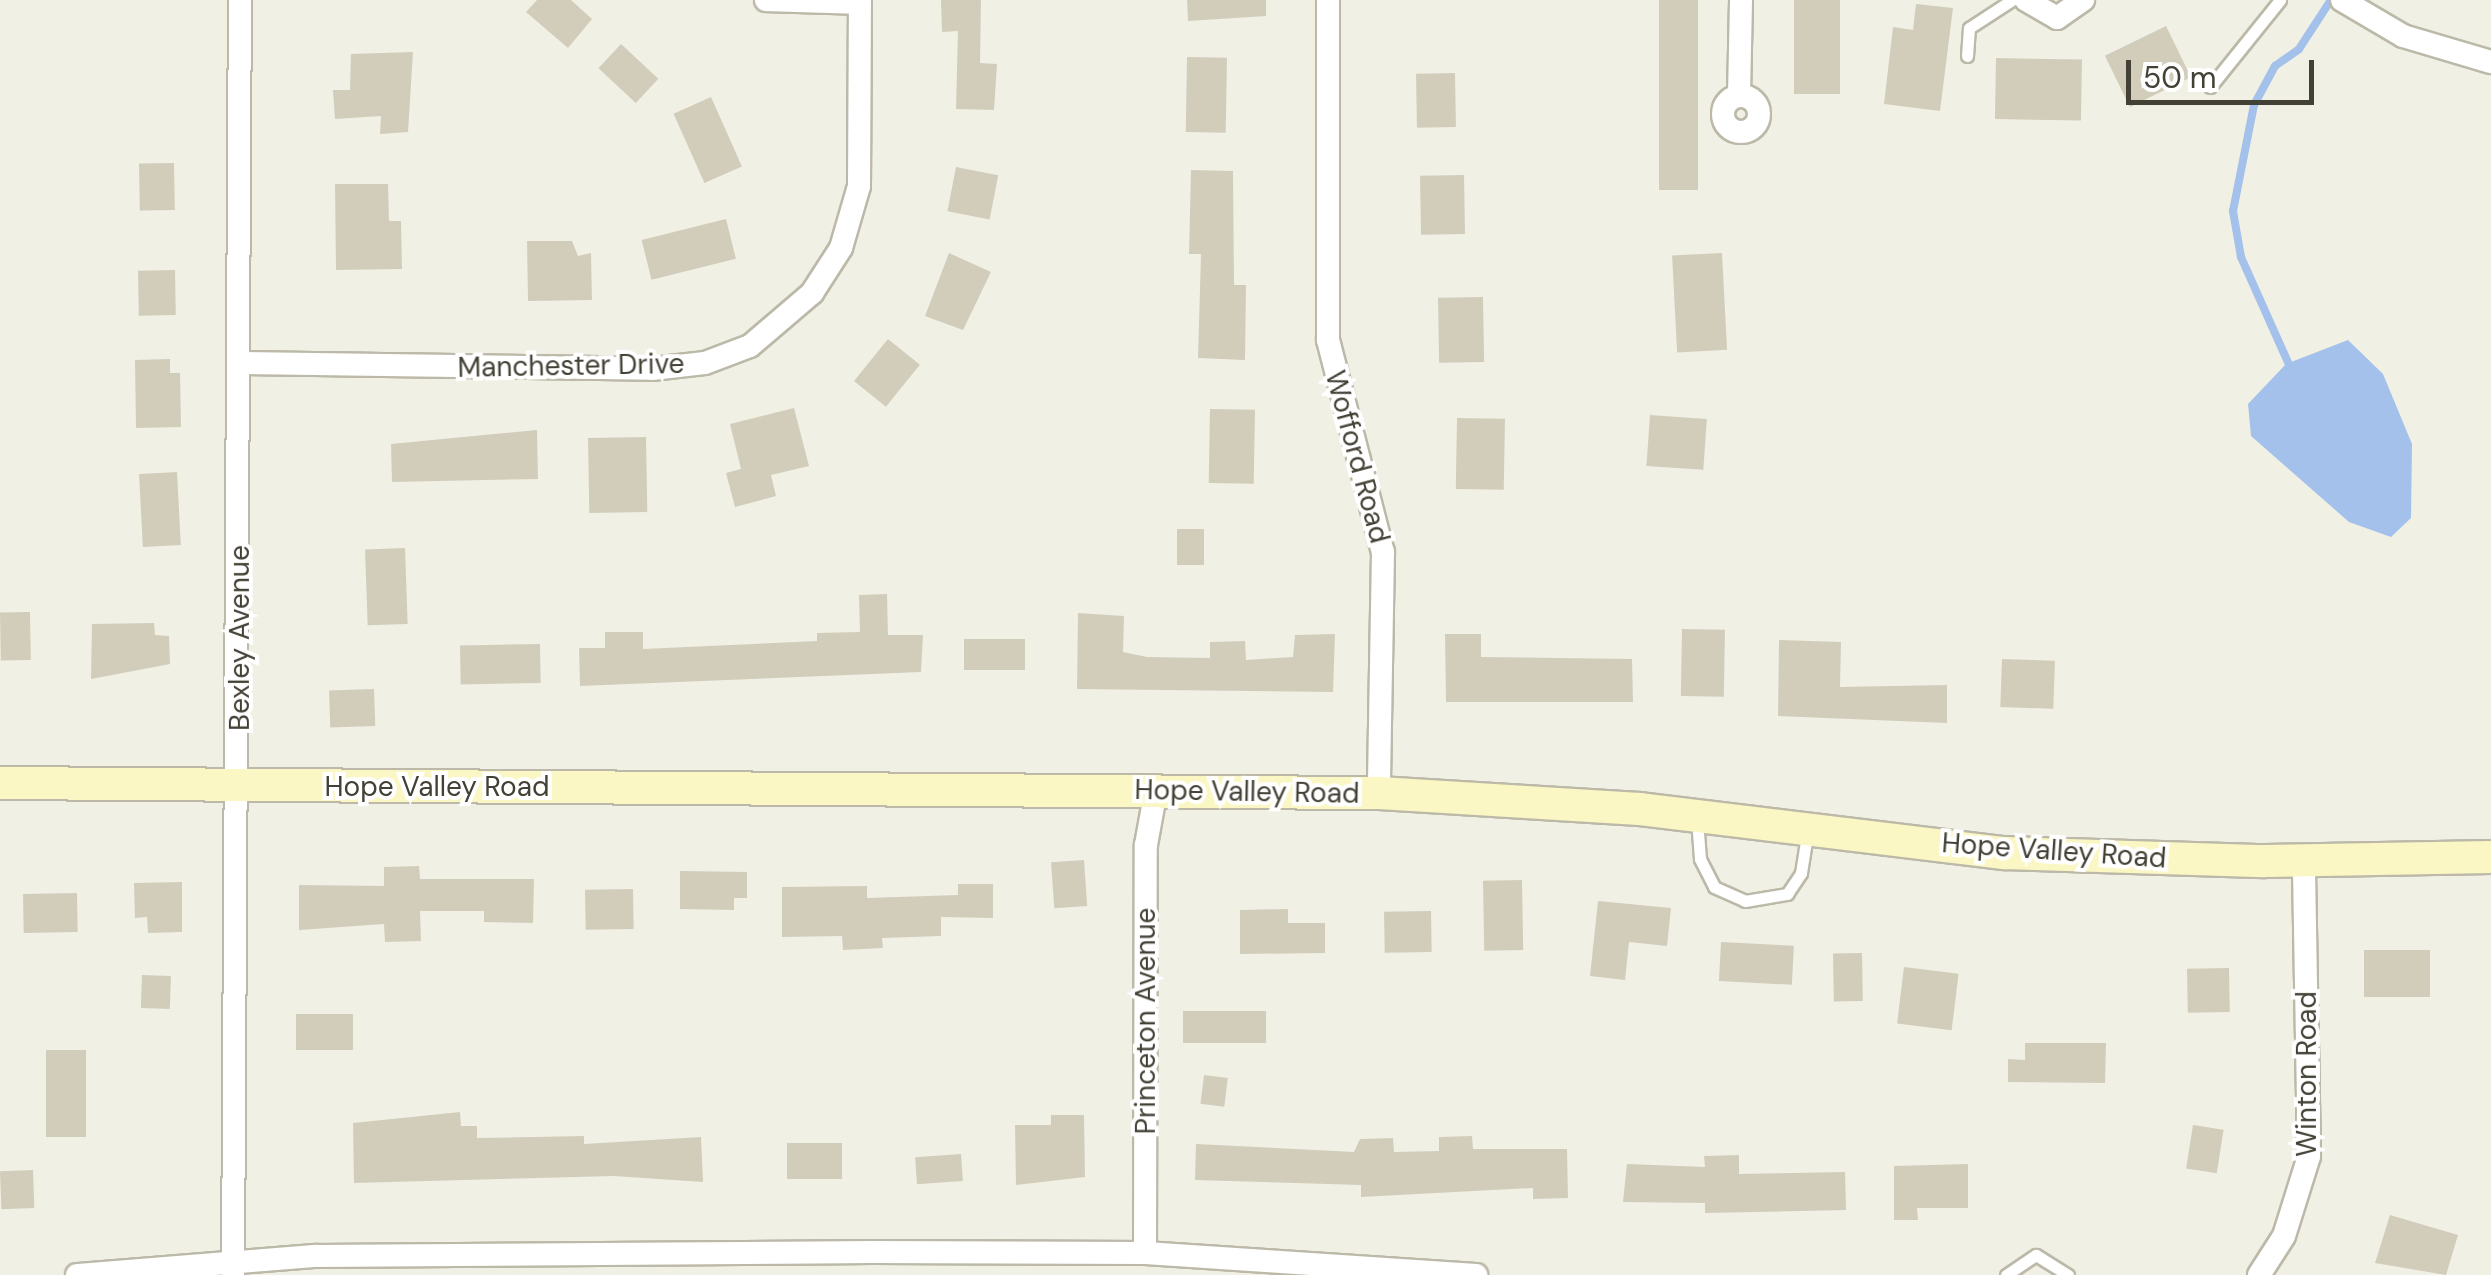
<!DOCTYPE html>
<html>
<head>
<meta charset="utf-8">
<style>
	body { margin:0 }
	#map { position:relative; width:2491px; height:1275px; overflow:hidden; background:#f1f0e5; font-family:"DM Sans",sans-serif }
	div>[style] { position:absolute }
	[style*='--x'] { left:calc(var(--x)*1px); top:calc(var(--y)*1px); width:calc(var(--w)*1px); rotate:calc(var(--a)*1deg) }
	.water>* { inset:0; background:#a4c1eb }
	.stream>* { height:8px; margin:-4px; padding:0 4px; transform-origin:4px; border-radius:4px; background:#a4c1eb }
	.building>* { inset:0; background:#d2cdbb; transform-origin:0 0 }
	.roads { filter:drop-shadow(2px 0 #bcb9a8) drop-shadow(-2px 0 #bcb9a8) drop-shadow(0 2px #bcb9a8) drop-shadow(0 -2px #bcb9a8) }
	.lane>* { height:11px; margin:-5.5px; padding:0 5.5px; transform-origin:5.5px; border-radius:5.5px; background:#fff }
	.street>* { height:22px; margin:-11px; padding:0 11px; transform-origin:11px; border-radius:11px; background:#fff }
	.street>.ring { margin:-11px; padding:0; box-sizing:content-box; background:none; border:22px solid #fff; border-radius:50% }
	.secondary>* { height:32px; margin:-16px; padding:0 16px; transform-origin:16px; border-radius:16px; background:#fbf7c5 }
	span { translate:-50% -50%; white-space:nowrap; text-align:center; line-height:1.15; -webkit-text-stroke:8px #fff; paint-order:stroke }
	.street-label { font-size:28px; color:#434035 }
	.scale { position:absolute; left:2126px; top:60px; width:188px; height:45px; box-sizing:border-box; border:5px solid #434035; border-top:0; padding-left:12px; font-size:30px; line-height:35px; white-space:nowrap; color:#434035; -webkit-text-stroke:8px #fff; paint-order:stroke }
</style>
</head>
<body>
<div id="map">
	<div class="water">
		<i style="clip-path:polygon(2348px 340px,2383px 374px,2412px 444px,2411px 518px,2391px 537px,2349px 522px,2251px 436px,2248px 404px,2286px 364px)"></i>
	</div>
	<div class="stream">
		<i style="--x:2291;--y:369;--w:123;--a:-114.1"></i>
		<i style="--x:2241;--y:257;--w:47;--a:-99.9"></i>
		<i style="--x:2233;--y:211;--w:108;--a:-78.8"></i>
		<i style="--x:2254;--y:105;--w:44;--a:-61.7"></i>
		<i style="--x:2275;--y:66;--w:29;--a:-35"></i>
		<i style="--x:2299;--y:49;--w:59;--a:-56.9"></i>
	</div>
	<div class="building">
		<i style="clip-path:polygon(537px 0,571px 0,592px 19px,568px 48px,526px 12px)"></i>
		<i style="clip-path:polygon(941px 0,981px 0,980px 63px,997px 64px,994px 110px,956px 109px,958px 31px,942px 32px)"></i>
		<i style="clip-path:polygon(1187px 0,1266px 0,1266px 16px,1188px 21px)"></i>
		<i style="left:1659px;top:0;width:39px;height:190px"></i>
		<i style="left:1794px;top:0;width:46px;height:94px"></i>
		<i style="clip-path:polygon(1916px 4px,1953px 8px,1940px 111px,1884px 104px,1893px 27px,1913px 30px)"></i>
		<i style="left:2166px;top:26px;width:57px;height:68px;rotate:64deg"></i>
		<i style="left:621px;top:44px;width:51px;height:33px;rotate:43deg"></i>
		<i style="clip-path:polygon(413px 52px,408px 132px,380px 134px,381px 116px,335px 119px,333px 90px,350px 90px,351px 54px)"></i>
		<i style="left:1187px;top:57px;width:40px;height:75px;rotate:1deg"></i>
		<i style="left:1996px;top:58px;width:86px;height:61px;rotate:1deg"></i>
		<i style="left:1455px;top:73px;width:54px;height:39px;rotate:89deg"></i>
		<i style="left:711px;top:97px;width:76px;height:41px;rotate:66deg"></i>
		<i style="left:174px;top:163px;width:47px;height:35px;rotate:89deg"></i>
		<i style="left:956px;top:167px;width:43px;height:45px;rotate:11deg"></i>
		<i style="clip-path:polygon(1191px 170px,1233px 171px,1234px 285px,1246px 285px,1245px 360px,1198px 358px,1201px 254px,1189px 254px)"></i>
		<i style="left:1464px;top:175px;width:59px;height:44px;rotate:89deg"></i>
		<i style="clip-path:polygon(335px 184px,388px 184px,389px 221px,401px 221px,402px 269px,336px 270px)"></i>
		<i style="left:726px;top:219px;width:41px;height:87px;rotate:76deg"></i>
		<i style="clip-path:polygon(527px 241px,572px 241px,578px 256px,591px 253px,592px 300px,528px 301px)"></i>
		<i style="clip-path:polygon(949px 253px,991px 272px,963px 330px,925px 316px)"></i>
		<i style="left:1722px;top:253px;width:97px;height:50px;rotate:87deg"></i>
		<i style="left:175px;top:270px;width:45px;height:37px;rotate:89deg"></i>
		<i style="left:1483px;top:297px;width:65px;height:45px;rotate:89deg"></i>
		<i style="left:888px;top:339px;width:41px;height:54px;rotate:39deg"></i>
		<i style="clip-path:polygon(170px 359px,170px 373px,180px 373px,181px 427px,136px 428px,135px 360px)"></i>
		<i style="clip-path:polygon(794px 408px,809px 466px,771px 475px,776px 496px,735px 507px,726px 473px,741px 469px,730px 424px)"></i>
		<i style="left:1210px;top:409px;width:45px;height:74px;rotate:1deg"></i>
		<i style="left:1650px;top:415px;width:57px;height:51px;rotate:4deg"></i>
		<i style="left:1457px;top:418px;width:48px;height:71px;rotate:1deg"></i>
		<i style="clip-path:polygon(537px 430px,538px 479px,392px 482px,391px 444px)"></i>
		<i style="left:646px;top:437px;width:75px;height:58px;rotate:89deg"></i>
		<i style="left:177px;top:472px;width:73px;height:38px;rotate:87deg"></i>
		<i style="left:1177px;top:529px;width:27px;height:36px"></i>
		<i style="left:405px;top:548px;width:76px;height:40px;rotate:88deg"></i>
		<i style="clip-path:polygon(887px 594px,888px 635px,923px 635px,921px 672px,580px 686px,579px 648px,605px 648px,605px 632px,643px 632px,643px 649px,817px 641px,817px 633px,860px 632px,859px 595px)"></i>
		<i style="left:30px;top:612px;width:48px;height:30px;rotate:89deg"></i>
		<i style="clip-path:polygon(1078px 613px,1124px 616px,1123px 652px,1147px 657px,1210px 658px,1210px 642px,1245px 641px,1246px 660px,1293px 657px,1295px 635px,1335px 634px,1333px 692px,1077px 689px)"></i>
		<i style="clip-path:polygon(154px 623px,155px 635px,169px 636px,170px 664px,91px 679px,92px 624px)"></i>
		<i style="left:1682px;top:629px;width:43px;height:67px;rotate:1deg"></i>
		<i style="clip-path:polygon(1445px 634px,1481px 634px,1481px 657px,1632px 659px,1633px 702px,1446px 702px)"></i>
		<i style="left:964px;top:639px;width:61px;height:31px"></i>
		<i style="clip-path:polygon(1779px 640px,1841px 642px,1840px 687px,1947px 685px,1947px 723px,1778px 716px)"></i>
		<i style="left:540px;top:644px;width:39px;height:80px;rotate:89deg"></i>
		<i style="left:2002px;top:659px;width:53px;height:48px;rotate:2deg"></i>
		<i style="left:374px;top:689px;width:37px;height:45px;rotate:88deg"></i>
		<i style="left:1084px;top:860px;width:46px;height:33px;rotate:86deg"></i>
		<i style="clip-path:polygon(419px 866px,420px 879px,534px 879px,533px 923px,484px 922px,484px 911px,420px 911px,421px 941px,385px 942px,384px 924px,299px 930px,299px 885px,384px 886px,384px 867px)"></i>
		<i style="clip-path:polygon(680px 871px,747px 872px,747px 898px,734px 898px,734px 910px,680px 909px)"></i>
		<i style="left:1522px;top:880px;width:70px;height:39px;rotate:89deg"></i>
		<i style="clip-path:polygon(182px 882px,182px 932px,148px 933px,147px 917px,135px 918px,134px 883px)"></i>
		<i style="clip-path:polygon(958px 884px,993px 884px,993px 918px,941px 917px,941px 936px,882px 938px,883px 948px,843px 950px,842px 936px,782px 937px,782px 887px,867px 886px,867px 898px,958px 895px)"></i>
		<i style="left:633px;top:889px;width:40px;height:48px;rotate:89deg"></i>
		<i style="left:77px;top:893px;width:39px;height:54px;rotate:89deg"></i>
		<i style="clip-path:polygon(1598px 901px,1671px 908px,1667px 946px,1629px 942px,1625px 980px,1590px 976px)"></i>
		<i style="clip-path:polygon(1288px 909px,1288px 923px,1325px 923px,1325px 953px,1240px 954px,1240px 910px)"></i>
		<i style="left:1431px;top:911px;width:41px;height:47px;rotate:89deg"></i>
		<i style="left:1721px;top:942px;width:73px;height:39px;rotate:3deg"></i>
		<i style="left:2430px;top:950px;width:47px;height:66px;rotate:90deg"></i>
		<i style="left:1862px;top:953px;width:48px;height:29px;rotate:89deg"></i>
		<i style="left:1904px;top:967px;width:55px;height:57px;rotate:7deg"></i>
		<i style="left:2229px;top:968px;width:44px;height:42px;rotate:89deg"></i>
		<i style="left:142px;top:975px;width:29px;height:33px;rotate:2deg"></i>
		<i style="left:1183px;top:1011px;width:83px;height:32px"></i>
		<i style="left:353px;top:1014px;width:36px;height:57px;rotate:90deg"></i>
		<i style="clip-path:polygon(2025px 1043px,2106px 1043px,2105px 1083px,2008px 1082px,2008px 1059px,2025px 1060px)"></i>
		<i style="left:46px;top:1050px;width:40px;height:87px"></i>
		<i style="left:1204px;top:1075px;width:24px;height:29px;rotate:7deg"></i>
		<i style="clip-path:polygon(460px 1112px,461px 1126px,477px 1126px,477px 1138px,584px 1136px,584px 1144px,701px 1137px,703px 1182px,614px 1176px,354px 1183px,353px 1123px)"></i>
		<i style="clip-path:polygon(1051px 1115px,1084px 1115px,1085px 1177px,1016px 1185px,1015px 1125px,1051px 1125px)"></i>
		<i style="left:2193px;top:1125px;width:31px;height:44px;rotate:9deg"></i>
		<i style="clip-path:polygon(1472px 1136px,1473px 1149px,1567px 1149px,1568px 1198px,1533px 1199px,1533px 1188px,1361px 1197px,1361px 1185px,1195px 1180px,1196px 1144px,1354px 1152px,1360px 1139px,1393px 1138px,1394px 1152px,1439px 1151px,1439px 1137px)"></i>
		<i style="left:842px;top:1143px;width:36px;height:55px;rotate:90deg"></i>
		<i style="left:961px;top:1154px;width:27px;height:46px;rotate:86deg"></i>
		<i style="clip-path:polygon(1739px 1155px,1739px 1174px,1845px 1172px,1846px 1210px,1705px 1213px,1705px 1203px,1623px 1202px,1627px 1164px,1705px 1167px,1704px 1156px)"></i>
		<i style="clip-path:polygon(1968px 1164px,1968px 1208px,1917px 1208px,1918px 1220px,1894px 1220px,1894px 1166px)"></i>
		<i style="left:33px;top:1170px;width:38px;height:33px;rotate:88deg"></i>
		<i style="clip-path:polygon(2390px 1215px,2458px 1235px,2446px 1275px,2375px 1263px)"></i>
	</div>
	<div class="roads">
		<div class="lane">
			<i style="--x:1967;--y:56;--w:28;--a:-86"></i>
			<i style="--x:1969;--y:28;--w:51;--a:-33.1"></i>
			<i style="--x:2210;--y:87;--w:112;--a:-51.2"></i>
			<i style="--x:1697;--y:819;--w:40;--a:85.7"></i>
			<i style="--x:1700;--y:859;--w:31;--a:63"></i>
			<i style="--x:1714;--y:887;--w:34;--a:24"></i>
			<i style="--x:1745;--y:901;--w:43;--a:-9.5"></i>
			<i style="--x:1787;--y:894;--w:25;--a:-56"></i>
			<i style="--x:1801;--y:873;--w:39;--a:-81"></i>
			<i style="--x:2006;--y:1275;--w:36;--a:-34"></i>
			<i style="--x:2036;--y:1255;--w:38;--a:32"></i>
		</div>
		<div class="street">
			<i style="--x:766;--y:0;--w:94;--a:1.8"></i>
			<i style="--x:1328;--y:0;--w:340;--a:90"></i>
			<i style="--x:1328;--y:340;--w:219;--a:75.5"></i>
			<i style="--x:1383;--y:552;--w:241;--a:91"></i>
			<i style="--x:2026;--y:0;--w:36;--a:30"></i>
			<i style="--x:2057;--y:18;--w:32;--a:-35"></i>
			<i style="--x:2342;--y:0;--w:71;--a:30.5"></i>
			<i style="--x:2403;--y:36;--w:92;--a:16.5"></i>
			<i style="--x:1739;--y:96;--w:96;--a:-88.8"></i>
			<i class="ring" style="left:1723px;top:96px;width:14px;height:14px"></i>
			<i style="--x:242;--y:363;--w:410;--a:0.8"></i>
			<i style="--x:652;--y:369;--w:53;--a:-6.5"></i>
			<i style="--x:705;--y:363;--w:48;--a:-20.7"></i>
			<i style="--x:750;--y:346;--w:82;--a:-40.5"></i>
			<i style="--x:812;--y:293;--w:54;--a:-57.2"></i>
			<i style="--x:841;--y:248;--w:65;--a:-73.8"></i>
			<i style="--x:859;--y:186;--w:186;--a:-89.7"></i>
			<i style="--x:1145;--y:1253;--w:408;--a:-89.9"></i>
			<i style="--x:1146;--y:845;--w:56;--a:-79.7"></i>
			<i style="--x:77;--y:1275;--w:239;--a:-4.6"></i>
			<i style="--x:315;--y:1256;--w:558;--a:-0.41"></i>
			<i style="--x:873;--y:1252;--w:272;--a:0.2"></i>
			<i style="--x:1145;--y:1253;--w:332;--a:3.8"></i>
			<i style="--x:233;--y:1275;--w:1275;--a:-89.69"></i>
			<i style="--x:2259;--y:1275;--w:46;--a:-57.3"></i>
			<i style="--x:2284;--y:1236;--w:84;--a:-72.6"></i>
			<i style="--x:2309;--y:1156;--w:295;--a:-91"></i>
		</div>
		<div class="secondary">
			<i style="--x:0;--y:783;--w:1379;--a:0.42"></i>
			<i style="--x:1379;--y:793;--w:261;--a:3.5"></i>
			<i style="--x:1640;--y:809;--w:367;--a:6.9"></i>
			<i style="--x:2004;--y:853;--w:261;--a:1.8"></i>
			<i style="--x:2265;--y:861;--w:226;--a:-1"></i>
		</div>
	</div>
	<div class="street-label">
		<span style="left:571px;top:366px;rotate:-1deg">Manchester Drive</span>
		<span style="left:1357px;top:457px;rotate:75deg">Wofford Road</span>
		<span style="left:240px;top:638px;rotate:-90deg">Bexley Avenue</span>
		<span style="left:437px;top:787px">Hope Valley Road</span>
		<span style="left:1247px;top:792px;rotate:1deg">Hope Valley Road</span>
		<span style="left:2054px;top:851px;rotate:4deg">Hope Valley Road</span>
		<span style="left:1146px;top:1021px;rotate:-90deg">Princeton Avenue</span>
		<span style="left:2307px;top:1074px;rotate:-90deg">Winton Road</span>
	</div>
	<div class="scale">50 m</div>
</div>
</body>
</html>
